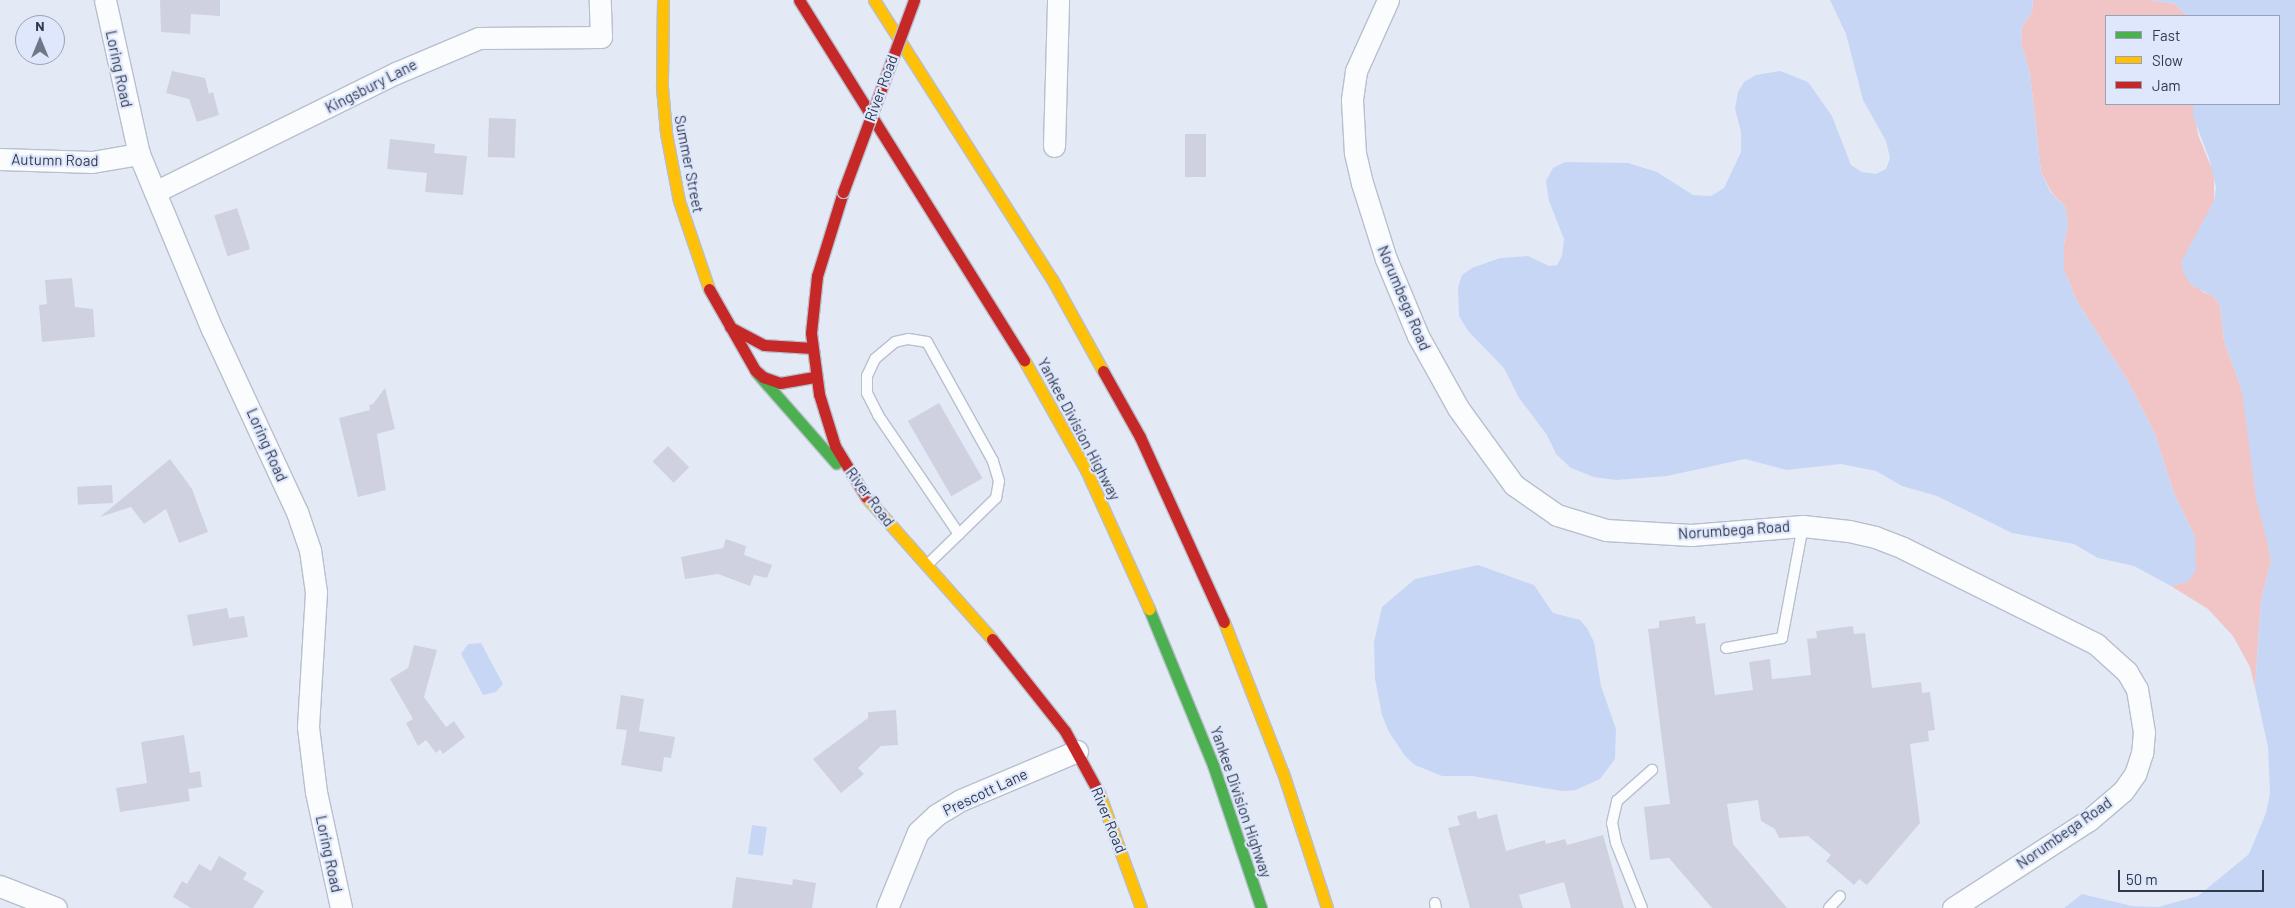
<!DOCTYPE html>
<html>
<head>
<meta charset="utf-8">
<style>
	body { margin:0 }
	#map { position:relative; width:2295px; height:908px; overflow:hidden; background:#e4eaf5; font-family:Barlow,sans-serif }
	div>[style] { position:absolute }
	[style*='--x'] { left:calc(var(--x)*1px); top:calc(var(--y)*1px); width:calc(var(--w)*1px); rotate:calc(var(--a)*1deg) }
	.green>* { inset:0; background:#f1c5c5 }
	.water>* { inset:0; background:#c8d6f6; transform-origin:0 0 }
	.building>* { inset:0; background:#cfd1e1; transform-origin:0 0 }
	.roads { filter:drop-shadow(1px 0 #b8bfcd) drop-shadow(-1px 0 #b8bfcd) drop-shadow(0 1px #b8bfcd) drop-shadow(0 -1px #b8bfcd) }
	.lane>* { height:10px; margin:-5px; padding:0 5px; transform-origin:5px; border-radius:5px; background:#fbfcfe }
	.street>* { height:21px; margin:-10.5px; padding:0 10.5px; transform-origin:10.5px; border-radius:10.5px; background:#fbfcfe }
	.fast>* { height:11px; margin:-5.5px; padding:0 5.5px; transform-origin:5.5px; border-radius:5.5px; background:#4caf50 }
	.slow>* { height:11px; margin:-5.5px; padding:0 5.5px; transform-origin:5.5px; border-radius:5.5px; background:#ffc107 }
	.jam>* { height:11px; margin:-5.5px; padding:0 5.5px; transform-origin:5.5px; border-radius:5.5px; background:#c62828 }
	.bridges { filter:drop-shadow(1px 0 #b8bfcd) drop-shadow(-1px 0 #b8bfcd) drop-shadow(0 1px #b8bfcd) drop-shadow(0 -1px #b8bfcd) }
	.jam-bridge>* { height:11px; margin:-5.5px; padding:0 5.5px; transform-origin:5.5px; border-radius:5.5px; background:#c62828 }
	span { translate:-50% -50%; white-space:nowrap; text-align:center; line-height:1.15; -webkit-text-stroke:4.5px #dee7fb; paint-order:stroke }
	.street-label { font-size:15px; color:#30384c }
	.legend { position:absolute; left:2105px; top:15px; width:175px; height:90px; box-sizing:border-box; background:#dee7fb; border:1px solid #98a1b5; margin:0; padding:6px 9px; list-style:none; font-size:15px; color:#30384c }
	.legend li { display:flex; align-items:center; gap:10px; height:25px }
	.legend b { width:25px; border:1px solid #98a1b5 }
	.north { position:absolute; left:15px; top:15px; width:50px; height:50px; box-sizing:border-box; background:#dee7fb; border:1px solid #98a1b5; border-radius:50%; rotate:0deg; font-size:14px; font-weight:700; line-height:20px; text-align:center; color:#30384c }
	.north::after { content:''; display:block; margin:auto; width:18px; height:22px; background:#6f7687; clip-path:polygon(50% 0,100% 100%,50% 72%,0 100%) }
	.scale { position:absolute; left:2118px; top:870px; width:146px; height:22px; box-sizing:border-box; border:2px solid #30384c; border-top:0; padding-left:6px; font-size:15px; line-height:18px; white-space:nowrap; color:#30384c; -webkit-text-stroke:4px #dee7fb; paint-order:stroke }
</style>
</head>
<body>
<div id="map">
	<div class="green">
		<i style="clip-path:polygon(2033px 0,2150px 0,2175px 4px,2187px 16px,2106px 16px,2106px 104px,2193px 104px,2198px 135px,2214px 174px,2214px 201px,2207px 215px,2201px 291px,2213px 296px,2220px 305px,2224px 341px,2242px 391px,2271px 561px,2261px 601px,2255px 688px,2250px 667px,2233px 636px,2208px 609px,2171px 586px,2187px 582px,2195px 537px,2173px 491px,2155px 434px,2128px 381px,2077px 301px,2064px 270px,2064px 245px,2068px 224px,2065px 206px,2052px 193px,2041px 172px,2030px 73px,2021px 43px,2022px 27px,2032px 12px)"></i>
	</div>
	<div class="water">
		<i style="clip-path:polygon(1830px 0,2033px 0,2032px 12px,2022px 27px,2021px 43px,2030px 73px,2041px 172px,2051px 193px,2065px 206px,2068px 224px,2064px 245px,2064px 270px,2077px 301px,2128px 381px,2155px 434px,2173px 491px,2195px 537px,2196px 570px,2188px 582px,2171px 586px,2134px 566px,2098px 558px,2074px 544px,2012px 533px,1937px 496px,1902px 486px,1876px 471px,1841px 464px,1787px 470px,1745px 459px,1667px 476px,1616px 480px,1594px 477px,1571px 468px,1556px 454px,1547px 435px,1519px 398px,1504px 368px,1468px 331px,1459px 316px,1458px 287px,1462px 275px,1472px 268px,1500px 258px,1528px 256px,1549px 266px,1557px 265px,1562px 256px,1564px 239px,1549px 201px,1546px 181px,1553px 168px,1565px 162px,1628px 163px,1657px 172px,1693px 195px,1711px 196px,1724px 188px,1741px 152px,1741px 132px,1735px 109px,1738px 92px,1744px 82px,1756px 75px,1780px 71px,1808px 82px,1832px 116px,1851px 165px,1862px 172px,1876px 174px,1886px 169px,1890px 158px,1886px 141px,1863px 100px,1846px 34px)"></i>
		<i style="clip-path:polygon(2150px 0,2295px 0,2295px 908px,2064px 908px,2082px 894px,2132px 906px,2158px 907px,2198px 896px,2249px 854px,2266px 813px,2270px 793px,2268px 747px,2255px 688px,2261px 601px,2271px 561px,2268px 545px,2256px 499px,2242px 391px,2224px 341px,2220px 305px,2213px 296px,2191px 285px,2184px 274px,2181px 262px,2214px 201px,2216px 188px,2209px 158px,2193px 116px,2193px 104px,2279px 104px,2279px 16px,2187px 16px,2175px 4px)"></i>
		<i style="clip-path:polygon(1478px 565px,1534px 585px,1553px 613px,1580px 620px,1587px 628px,1594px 642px,1601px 686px,1616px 729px,1615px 759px,1600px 779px,1576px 790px,1562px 791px,1472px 776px,1442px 776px,1415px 765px,1405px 756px,1389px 732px,1382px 715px,1375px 679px,1374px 642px,1382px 607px,1415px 579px)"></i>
		<i style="clip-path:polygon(481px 643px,503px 684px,496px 692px,483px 695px,461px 654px,468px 644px)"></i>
		<i style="left:752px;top:825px;width:15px;height:29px;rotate:8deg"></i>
	</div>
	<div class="building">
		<i style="clip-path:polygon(160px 0,220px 0,220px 16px,191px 14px,190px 34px,161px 32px)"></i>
		<i style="clip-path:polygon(172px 71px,205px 78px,209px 94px,213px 92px,219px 115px,197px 122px,189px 99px,166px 93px)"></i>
		<i style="left:489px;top:118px;width:27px;height:39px;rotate:2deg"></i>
		<i style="left:1185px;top:134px;width:21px;height:43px"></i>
		<i style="clip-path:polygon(390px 139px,435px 144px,434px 153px,467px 156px,463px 195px,425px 192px,427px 173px,387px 169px)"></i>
		<i style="left:237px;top:208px;width:43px;height:24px;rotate:72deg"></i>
		<i style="clip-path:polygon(72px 278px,75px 307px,93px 309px,95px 337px,42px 342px,39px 305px,47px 304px,45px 280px)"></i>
		<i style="clip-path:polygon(385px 388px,395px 429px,377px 434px,386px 490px,358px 497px,339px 418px,370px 410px,369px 405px,373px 404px)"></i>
		<i style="left:939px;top:403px;width:87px;height:36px;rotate:60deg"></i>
		<i style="left:668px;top:446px;width:30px;height:22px;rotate:45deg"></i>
		<i style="clip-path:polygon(170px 459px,192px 489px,208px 532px,179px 543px,166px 509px,144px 524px,131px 507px,100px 517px)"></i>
		<i style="left:112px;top:485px;width:18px;height:35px;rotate:87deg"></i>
		<i style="clip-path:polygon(726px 539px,746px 546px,744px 555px,772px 565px,767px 578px,754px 575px,750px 586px,718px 574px,685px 579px,681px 557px,723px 548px)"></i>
		<i style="clip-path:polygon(227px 608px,229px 618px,244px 616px,248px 637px,193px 646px,187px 615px)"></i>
		<i style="clip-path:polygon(1695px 616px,1696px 624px,1705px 623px,1715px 695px,1753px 690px,1749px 662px,1770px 659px,1772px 679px,1811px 675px,1807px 639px,1817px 638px,1816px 631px,1853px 626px,1854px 634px,1865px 633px,1872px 688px,1921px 682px,1922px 693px,1930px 692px,1935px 730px,1928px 731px,1929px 741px,1910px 744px,1920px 823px,1867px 885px,1859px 879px,1854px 885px,1826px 861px,1831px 855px,1808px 836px,1779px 838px,1775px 829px,1761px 821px,1758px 800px,1727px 804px,1733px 844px,1787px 908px,1712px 908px,1669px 858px,1650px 860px,1644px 807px,1670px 804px,1648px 629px,1659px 628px,1659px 621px)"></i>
		<i style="clip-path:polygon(414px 645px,437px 650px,424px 697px,446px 727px,454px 721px,465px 737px,443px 754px,440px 749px,436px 753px,426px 740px,418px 746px,406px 723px,413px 719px,390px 679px,408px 668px)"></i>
		<i style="clip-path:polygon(621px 695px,644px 699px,639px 731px,675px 737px,671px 758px,664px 757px,662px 772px,621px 765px,627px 730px,616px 729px)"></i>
		<i style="clip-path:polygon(896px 710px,898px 745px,881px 746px,858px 768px,864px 774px,841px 793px,813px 759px,868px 718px,868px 712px)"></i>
		<i style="clip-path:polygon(184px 735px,190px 773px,200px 771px,202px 787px,188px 789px,190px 801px,120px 812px,116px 788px,147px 783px,141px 742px)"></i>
		<i style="clip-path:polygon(1476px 811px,1478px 819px,1497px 814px,1506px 851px,1545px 840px,1546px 844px,1565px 839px,1567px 845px,1603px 835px,1624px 908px,1571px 908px,1564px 882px,1519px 895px,1523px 908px,1470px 908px,1448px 828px,1460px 825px,1457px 816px)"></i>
		<i style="clip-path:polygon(219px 856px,247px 873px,243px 879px,264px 891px,253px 908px,191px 908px,173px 897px,182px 881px,187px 884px,199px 864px,211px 871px)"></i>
		<i style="clip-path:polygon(736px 877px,792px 885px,793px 879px,816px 883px,812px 908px,732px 908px)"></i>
	</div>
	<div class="roads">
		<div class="lane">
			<i style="--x:928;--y:564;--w:43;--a:-44.1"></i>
			<i style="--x:959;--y:534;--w:52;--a:-44.2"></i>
			<i style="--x:996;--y:498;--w:17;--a:-80"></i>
			<i style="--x:999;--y:481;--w:21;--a:-107"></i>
			<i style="--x:993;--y:461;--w:136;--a:-119"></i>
			<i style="--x:927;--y:342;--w:19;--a:-171"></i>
			<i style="--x:908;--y:339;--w:13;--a:167"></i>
			<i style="--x:895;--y:342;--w:26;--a:140"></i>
			<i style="--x:875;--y:359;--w:19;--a:115"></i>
			<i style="--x:867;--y:376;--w:17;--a:90"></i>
			<i style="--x:867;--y:393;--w:25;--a:63"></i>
			<i style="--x:878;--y:415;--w:144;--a:55.8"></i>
			<i style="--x:1726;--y:648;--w:57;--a:-10.1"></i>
			<i style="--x:1782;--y:638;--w:114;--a:-79.4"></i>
			<i style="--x:1435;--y:903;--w:5;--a:79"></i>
			<i style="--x:1642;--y:908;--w:70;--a:-111.8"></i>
			<i style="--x:1616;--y:843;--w:20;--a:-101"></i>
			<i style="--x:1612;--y:823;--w:23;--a:-77"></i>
			<i style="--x:1617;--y:801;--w:47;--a:-41.5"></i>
			<i style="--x:1829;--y:908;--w:16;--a:-47"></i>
		</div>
		<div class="street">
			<i style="--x:105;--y:0;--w:158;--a:77.6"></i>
			<i style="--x:139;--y:154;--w:190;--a:67.4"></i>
			<i style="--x:212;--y:329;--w:202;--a:65.1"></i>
			<i style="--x:297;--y:512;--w:40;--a:71.1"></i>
			<i style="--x:310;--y:550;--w:42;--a:81.9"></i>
			<i style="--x:316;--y:592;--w:135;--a:93.4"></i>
			<i style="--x:308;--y:727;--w:65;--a:83"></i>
			<i style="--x:316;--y:792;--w:119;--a:77.8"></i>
			<i style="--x:1388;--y:0;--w:78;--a:114.3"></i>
			<i style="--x:1356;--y:71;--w:29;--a:98"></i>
			<i style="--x:1352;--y:100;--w:53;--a:86.8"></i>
			<i style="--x:1355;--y:153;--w:31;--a:77"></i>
			<i style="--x:1362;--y:183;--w:80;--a:72.5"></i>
			<i style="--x:1386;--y:259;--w:83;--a:67.4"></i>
			<i style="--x:1418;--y:336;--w:82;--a:60.9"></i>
			<i style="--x:1458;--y:408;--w:95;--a:54"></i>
			<i style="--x:1514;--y:485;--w:52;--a:34.9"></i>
			<i style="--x:1557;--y:515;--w:51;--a:17"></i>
			<i style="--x:1606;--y:530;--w:85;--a:3.4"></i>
			<i style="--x:1691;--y:535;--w:112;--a:-4.6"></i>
			<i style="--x:1803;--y:526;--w:46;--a:6.2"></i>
			<i style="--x:1849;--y:531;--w:27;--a:13"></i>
			<i style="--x:1875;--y:537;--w:30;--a:21"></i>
			<i style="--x:1903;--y:548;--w:216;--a:26.4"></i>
			<i style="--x:2096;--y:644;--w:42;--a:42.1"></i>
			<i style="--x:2127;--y:672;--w:20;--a:60"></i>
			<i style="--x:2137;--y:689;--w:44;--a:80.8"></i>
			<i style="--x:2144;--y:732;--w:21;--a:95"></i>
			<i style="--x:2142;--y:753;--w:22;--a:108"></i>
			<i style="--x:2135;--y:774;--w:21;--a:125"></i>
			<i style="--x:2123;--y:791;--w:45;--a:139.5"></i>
			<i style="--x:2089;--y:820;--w:162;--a:147.1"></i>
			<i style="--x:1054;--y:146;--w:146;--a:-88.4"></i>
			<i style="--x:0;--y:159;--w:92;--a:1.9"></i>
			<i style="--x:92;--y:162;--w:48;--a:-9.7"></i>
			<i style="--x:155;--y:192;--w:269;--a:-26.3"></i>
			<i style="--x:396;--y:73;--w:90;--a:-22.9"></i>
			<i style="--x:479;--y:38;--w:122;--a:-0.5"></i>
			<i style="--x:601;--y:37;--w:37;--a:-92"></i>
			<i style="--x:0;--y:886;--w:60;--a:21.4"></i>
			<i style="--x:887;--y:908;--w:82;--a:-67.8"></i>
			<i style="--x:918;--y:832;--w:25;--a:-43"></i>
			<i style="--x:936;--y:815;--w:29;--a:-31"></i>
			<i style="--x:961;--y:800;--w:126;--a:-22.9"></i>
		</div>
		<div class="fast">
			<i style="--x:757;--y:373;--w:120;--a:48.7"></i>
			<i style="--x:1149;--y:609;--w:169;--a:67.7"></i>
			<i style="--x:1213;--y:765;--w:151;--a:71.4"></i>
		</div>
		<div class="slow">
			<i style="--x:663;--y:0;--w:87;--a:90.7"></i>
			<i style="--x:662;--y:87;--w:46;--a:85"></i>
			<i style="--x:666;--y:133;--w:69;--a:79.2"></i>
			<i style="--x:679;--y:201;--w:93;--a:71.2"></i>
			<i style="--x:874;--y:0;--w:331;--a:57.5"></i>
			<i style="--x:1052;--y:279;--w:105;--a:61"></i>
			<i style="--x:1024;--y:360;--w:126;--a:60.6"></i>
			<i style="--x:1086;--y:470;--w:153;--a:65.6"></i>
			<i style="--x:866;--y:497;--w:190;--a:48.4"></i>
			<i style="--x:1224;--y:622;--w:162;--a:68.7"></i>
			<i style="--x:1283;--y:773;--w:142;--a:71.9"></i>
			<i style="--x:1099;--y:793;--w:122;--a:69.9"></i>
		</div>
		<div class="jam">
			<i style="--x:799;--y:0;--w:425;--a:58"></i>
			<i style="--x:843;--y:192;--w:88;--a:107.2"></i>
			<i style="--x:817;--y:276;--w:57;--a:96"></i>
			<i style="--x:811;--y:333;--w:62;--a:82.5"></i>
			<i style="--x:819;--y:394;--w:54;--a:72.9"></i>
			<i style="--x:835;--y:446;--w:60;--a:58.7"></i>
			<i style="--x:709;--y:289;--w:93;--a:60.4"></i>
			<i style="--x:755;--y:370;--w:11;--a:41"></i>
			<i style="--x:763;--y:377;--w:18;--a:19"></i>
			<i style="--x:780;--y:383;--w:36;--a:-10"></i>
			<i style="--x:730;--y:327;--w:38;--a:28"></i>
			<i style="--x:764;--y:345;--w:48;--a:3.6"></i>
			<i style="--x:1103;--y:371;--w:76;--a:60.7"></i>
			<i style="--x:1140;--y:437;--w:203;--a:65.6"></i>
			<i style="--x:992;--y:639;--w:117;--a:51.6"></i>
			<i style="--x:1065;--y:731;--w:71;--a:61.3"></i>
		</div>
	</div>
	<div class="bridges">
		<div class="jam-bridge">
			<i style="--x:843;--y:192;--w:205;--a:-69.7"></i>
		</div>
	</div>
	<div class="street-label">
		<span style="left:119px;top:69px;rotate:78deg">Loring Road</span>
		<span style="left:371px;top:86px;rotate:-27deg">Kingsbury Lane</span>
		<span style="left:881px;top:88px;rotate:-70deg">River Road</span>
		<span style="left:55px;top:160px;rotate:1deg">Autumn Road</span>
		<span style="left:689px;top:164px;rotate:79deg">Summer Street</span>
		<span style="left:1404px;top:298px;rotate:67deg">Norumbega Road</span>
		<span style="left:1079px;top:429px;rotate:62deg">Yankee Division Highway</span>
		<span style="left:267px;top:445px;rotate:66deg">Loring Road</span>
		<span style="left:870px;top:497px;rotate:53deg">River Road</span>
		<span style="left:1734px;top:530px;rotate:-4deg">Norumbega Road</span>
		<span style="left:985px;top:792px;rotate:-25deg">Prescott Lane</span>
		<span style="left:1241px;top:802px;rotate:71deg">Yankee Division Highway</span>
		<span style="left:1109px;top:820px;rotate:68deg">River Road</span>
		<span style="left:2064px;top:833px;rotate:-35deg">Norumbega Road</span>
		<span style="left:329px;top:854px;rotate:78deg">Loring Road</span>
	</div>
	<ul class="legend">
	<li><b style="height:6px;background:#4caf50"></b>Fast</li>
	<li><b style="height:6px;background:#ffc107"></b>Slow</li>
	<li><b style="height:6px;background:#c62828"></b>Jam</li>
	</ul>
	<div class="north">N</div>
	<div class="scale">50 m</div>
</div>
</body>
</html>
